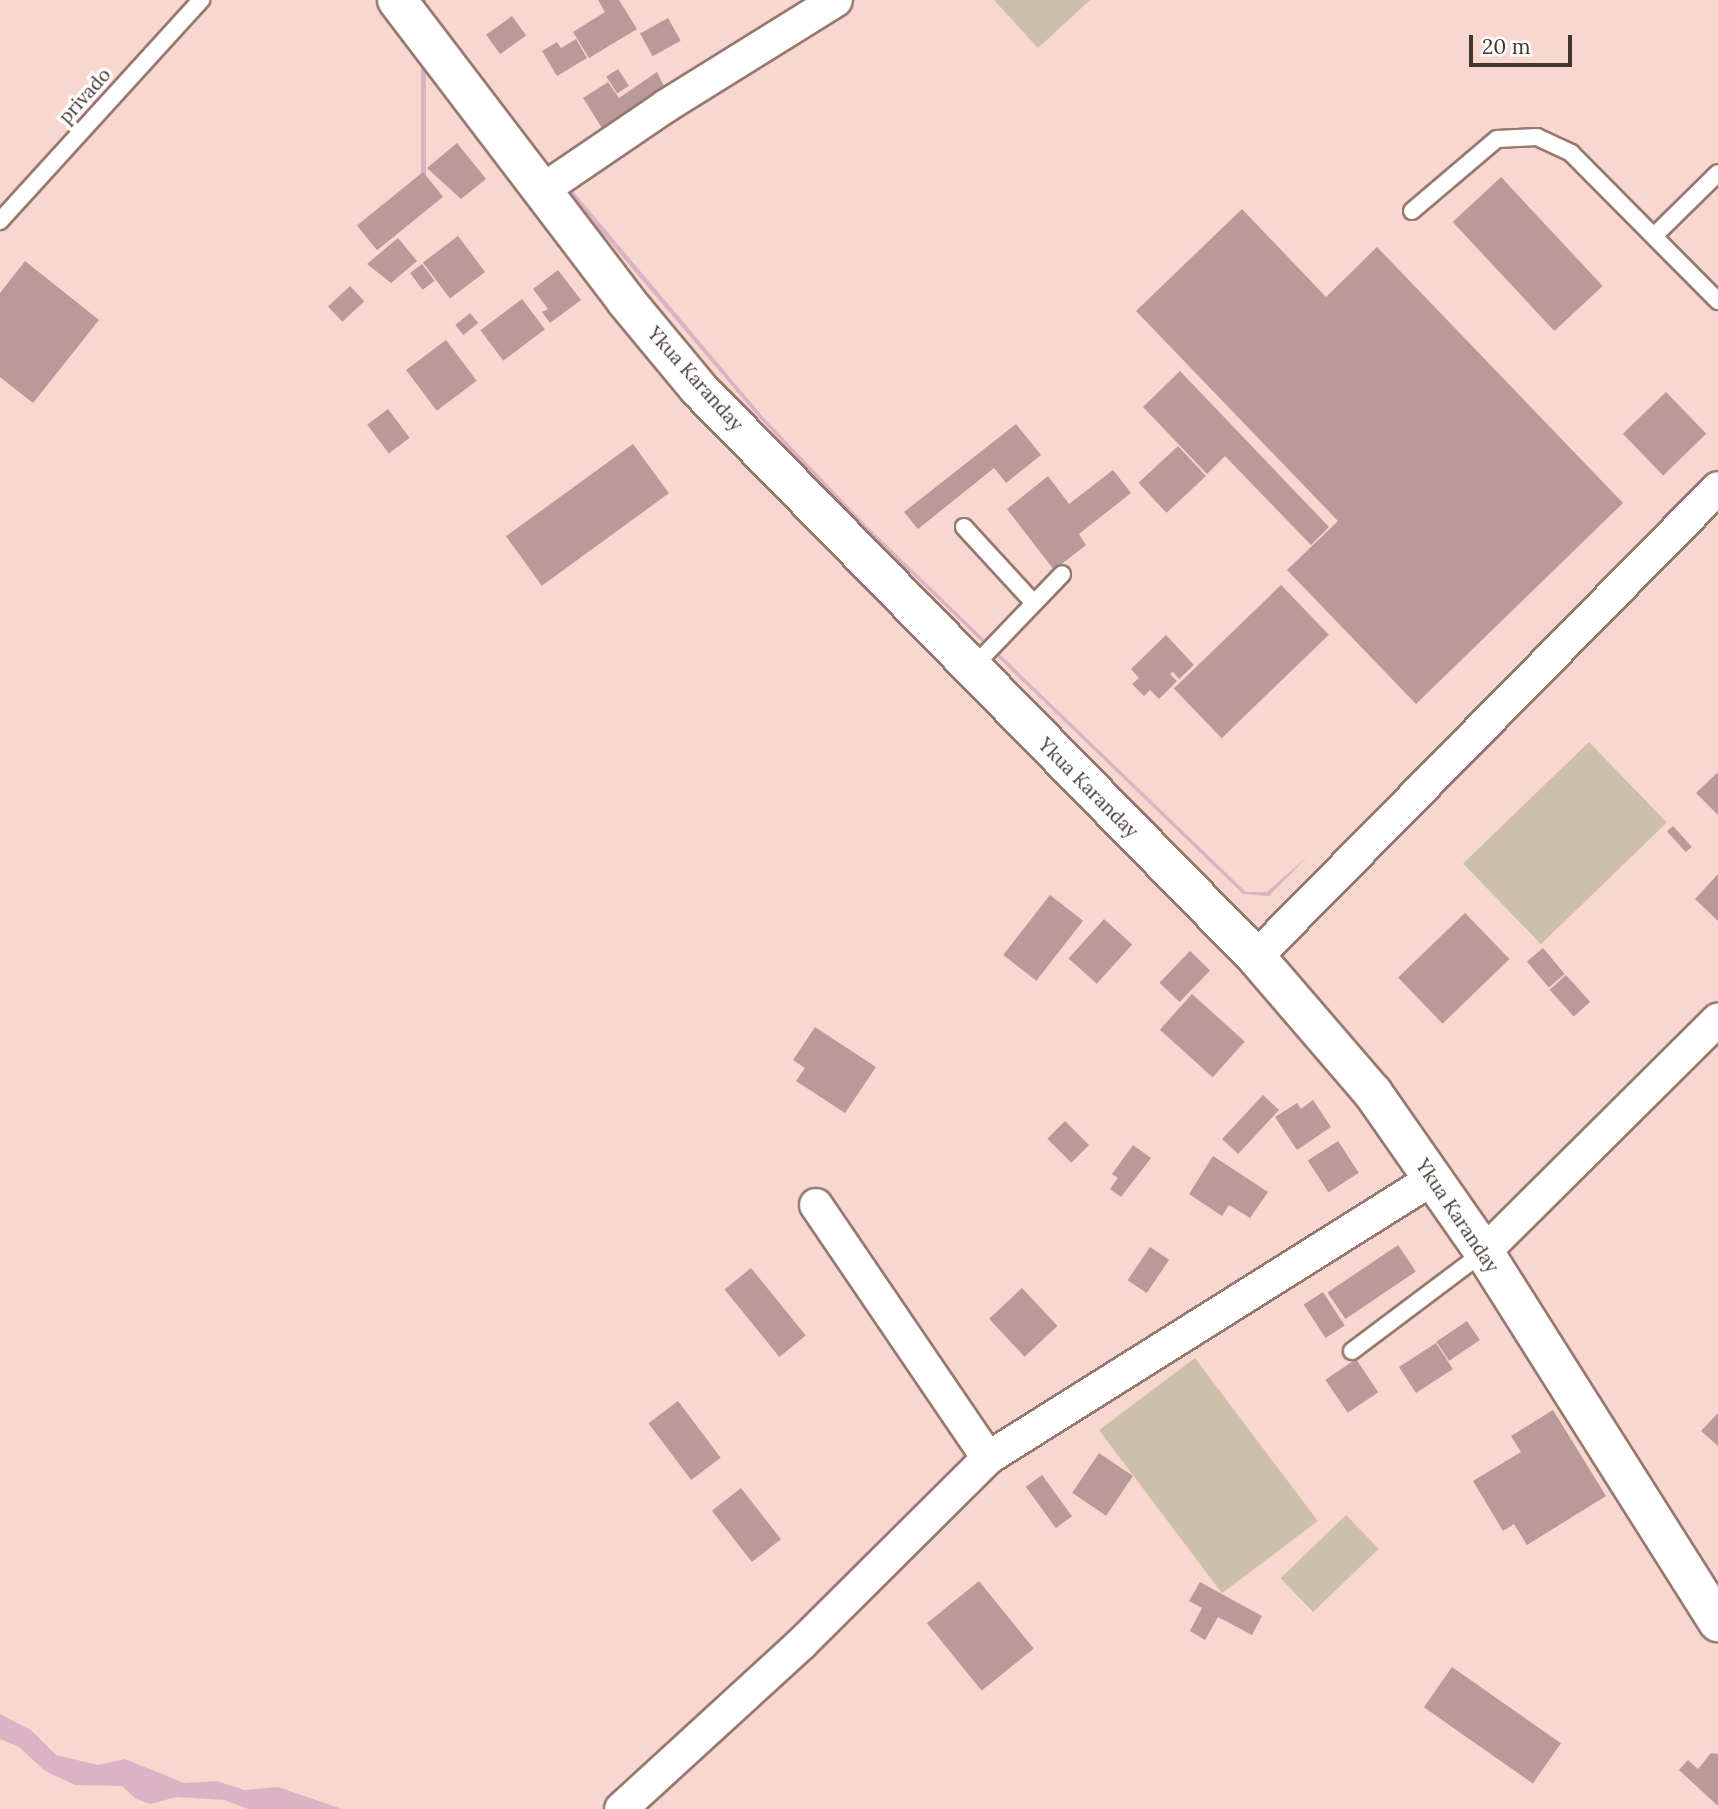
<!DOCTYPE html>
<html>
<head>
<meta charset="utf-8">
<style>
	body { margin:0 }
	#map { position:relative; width:1718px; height:1809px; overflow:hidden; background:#f8d7ce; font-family:Lora,serif }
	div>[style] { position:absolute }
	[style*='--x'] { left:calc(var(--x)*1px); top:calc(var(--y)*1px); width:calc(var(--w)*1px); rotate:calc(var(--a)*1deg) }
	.green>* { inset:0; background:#ccc0aa; transform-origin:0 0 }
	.water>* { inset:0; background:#dab4c4; transform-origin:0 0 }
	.building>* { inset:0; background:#ba999b; transform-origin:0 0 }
	.roads { filter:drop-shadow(2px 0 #977970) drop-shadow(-2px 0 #977970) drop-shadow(0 2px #977970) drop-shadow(0 -2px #977970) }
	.lane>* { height:16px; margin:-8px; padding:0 8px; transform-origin:8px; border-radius:8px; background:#fff }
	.street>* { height:32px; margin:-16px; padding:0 16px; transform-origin:16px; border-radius:16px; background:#fff }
	.secondary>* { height:38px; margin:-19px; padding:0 19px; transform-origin:19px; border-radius:19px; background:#fff }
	span { translate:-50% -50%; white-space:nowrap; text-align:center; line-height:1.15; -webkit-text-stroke:7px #fff; paint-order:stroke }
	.street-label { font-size:19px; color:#423531 }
	.scale { position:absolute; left:1469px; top:35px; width:103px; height:32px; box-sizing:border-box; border:4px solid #423531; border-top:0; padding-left:9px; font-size:21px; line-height:24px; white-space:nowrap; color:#423531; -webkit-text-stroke:5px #fff; paint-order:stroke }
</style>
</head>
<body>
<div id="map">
	<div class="green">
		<i style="clip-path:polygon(994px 0,1090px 0,1038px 48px)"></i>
		<i style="left:1589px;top:742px;width:112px;height:175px;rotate:46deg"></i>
		<i style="left:1195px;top:1358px;width:204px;height:120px;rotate:53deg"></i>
		<i style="left:1346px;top:1515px;width:47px;height:91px;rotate:46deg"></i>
	</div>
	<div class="water">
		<i style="left:421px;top:0;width:5px;height:208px"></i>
		<i style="clip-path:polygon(573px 191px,764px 418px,867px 526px,1246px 892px,1267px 892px,1308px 856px,1269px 896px,1243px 894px,863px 527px,761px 420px,569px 194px)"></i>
		<i style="clip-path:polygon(0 1714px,31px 1730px,56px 1755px,98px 1765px,125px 1759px,184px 1783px,217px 1781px,244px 1790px,278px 1787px,342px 1809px,248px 1809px,225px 1800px,176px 1797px,151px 1804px,136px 1799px,122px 1786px,75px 1785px,45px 1771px,19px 1747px,0 1739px)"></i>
	</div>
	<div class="building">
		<i style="clip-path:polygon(598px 0,619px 0,637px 29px,589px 58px,573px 32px,605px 12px)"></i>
		<i style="left:512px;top:16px;width:24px;height:32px;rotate:54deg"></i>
		<i style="left:668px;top:18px;width:26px;height:32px;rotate:61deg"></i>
		<i style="clip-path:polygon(576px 39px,587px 58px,557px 76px,542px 51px,557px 42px,561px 48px)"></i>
		<i style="left:618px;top:69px;width:20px;height:14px;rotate:57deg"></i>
		<i style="clip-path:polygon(657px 72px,667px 92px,602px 128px,583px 98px,608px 82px,619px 98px)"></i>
		<i style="clip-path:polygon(457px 143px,486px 179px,461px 199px,427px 168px)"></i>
		<i style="left:423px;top:172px;width:32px;height:85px;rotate:51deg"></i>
		<i style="left:1501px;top:177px;width:149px;height:66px;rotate:47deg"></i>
		<i style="clip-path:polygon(1242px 209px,1326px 297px,1377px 247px,1623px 503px,1416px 704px,1287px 570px,1338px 521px,1136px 311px)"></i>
		<i style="left:458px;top:236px;width:45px;height:44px;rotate:53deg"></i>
		<i style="clip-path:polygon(398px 238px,417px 261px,391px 283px,367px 264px)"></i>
		<i style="clip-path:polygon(25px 261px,99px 320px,33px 403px,0 377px,0 293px)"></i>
		<i style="left:422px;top:264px;width:21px;height:15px;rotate:53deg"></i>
		<i style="clip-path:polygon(558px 270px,581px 300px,550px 323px,542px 312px,548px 309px,533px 289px)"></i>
		<i style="left:350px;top:286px;width:21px;height:30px;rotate:47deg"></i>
		<i style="left:522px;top:299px;width:38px;height:52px;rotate:53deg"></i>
		<i style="left:470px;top:313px;width:13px;height:19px;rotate:51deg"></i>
		<i style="left:446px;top:340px;width:51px;height:50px;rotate:53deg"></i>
		<i style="clip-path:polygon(1180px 371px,1329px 527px,1311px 545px,1225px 456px,1207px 474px,1143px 407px)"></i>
		<i style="left:1666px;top:392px;width:58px;height:60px;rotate:46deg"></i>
		<i style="left:388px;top:409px;width:36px;height:26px;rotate:53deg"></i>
		<i style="clip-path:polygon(1016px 424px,1041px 455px,1006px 483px,994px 468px,918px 529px,904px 512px)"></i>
		<i style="left:633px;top:444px;width:61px;height:157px;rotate:54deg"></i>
		<i style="left:1178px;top:446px;width:41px;height:54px;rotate:47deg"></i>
		<i style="clip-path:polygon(1113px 470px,1131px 493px,1079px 534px,1086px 545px,1054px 570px,1007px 509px,1048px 476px,1069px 504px)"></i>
		<i style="left:1281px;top:585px;width:69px;height:149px;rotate:46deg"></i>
		<i style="clip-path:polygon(1166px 635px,1194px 665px,1179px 679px,1173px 672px,1170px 674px,1177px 681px,1159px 699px,1150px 690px,1144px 696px,1132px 684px,1139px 678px,1131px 669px)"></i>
		<i style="clip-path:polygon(1717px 773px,1718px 774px,1718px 815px,1696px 793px)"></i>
		<i style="left:1673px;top:826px;width:28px;height:8px;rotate:48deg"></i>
		<i style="clip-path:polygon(1718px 874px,1718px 921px,1695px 899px)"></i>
		<i style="left:1050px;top:895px;width:42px;height:76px;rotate:38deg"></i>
		<i style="left:1465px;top:913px;width:64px;height:93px;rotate:46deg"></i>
		<i style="left:1104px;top:919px;width:38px;height:53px;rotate:42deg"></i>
		<i style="left:1543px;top:948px;width:34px;height:21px;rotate:50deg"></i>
		<i style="left:1190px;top:951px;width:28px;height:44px;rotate:44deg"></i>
		<i style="left:1566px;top:975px;width:36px;height:22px;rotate:48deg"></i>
		<i style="left:1192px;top:994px;width:71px;height:48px;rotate:42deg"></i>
		<i style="clip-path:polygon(815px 1027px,876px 1067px,845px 1113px,796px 1081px,805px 1068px,793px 1060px)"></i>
		<i style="left:1263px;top:1095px;width:22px;height:60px;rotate:43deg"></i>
		<i style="clip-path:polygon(1313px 1100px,1331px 1127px,1297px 1150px,1275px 1117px,1297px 1103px,1301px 1109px)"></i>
		<i style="left:1065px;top:1121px;width:34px;height:25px;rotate:45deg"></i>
		<i style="left:1338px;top:1141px;width:38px;height:36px;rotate:57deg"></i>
		<i style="clip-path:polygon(1133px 1145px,1151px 1158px,1121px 1197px,1110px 1189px,1118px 1178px,1112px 1174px)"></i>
		<i style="clip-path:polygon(1213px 1156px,1268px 1192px,1250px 1218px,1229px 1205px,1222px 1216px,1189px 1194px)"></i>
		<i style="left:1398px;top:1245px;width:32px;height:85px;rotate:56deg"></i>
		<i style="left:1150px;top:1247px;width:23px;height:40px;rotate:34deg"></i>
		<i style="left:751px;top:1268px;width:87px;height:34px;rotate:51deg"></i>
		<i style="left:1022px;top:1288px;width:52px;height:45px;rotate:47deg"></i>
		<i style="left:1323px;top:1292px;width:40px;height:23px;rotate:57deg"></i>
		<i style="left:1467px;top:1321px;width:23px;height:37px;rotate:56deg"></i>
		<i style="left:1436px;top:1343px;width:31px;height:44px;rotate:57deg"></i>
		<i style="left:1356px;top:1359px;width:40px;height:37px;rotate:56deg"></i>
		<i style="left:678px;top:1401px;width:71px;height:37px;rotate:53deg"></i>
		<i style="clip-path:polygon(1553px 1410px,1606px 1496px,1527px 1545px,1514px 1524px,1503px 1531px,1473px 1481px,1521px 1452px,1511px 1436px)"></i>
		<i style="clip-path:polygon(1718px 1413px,1718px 1446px,1701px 1431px)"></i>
		<i style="left:1099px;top:1453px;width:41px;height:48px;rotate:34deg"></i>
		<i style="left:1042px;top:1475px;width:51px;height:20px;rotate:54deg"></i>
		<i style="left:741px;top:1488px;width:65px;height:37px;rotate:52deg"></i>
		<i style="left:979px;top:1581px;width:87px;height:67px;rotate:51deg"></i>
		<i style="clip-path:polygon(1200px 1582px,1262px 1616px,1252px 1635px,1218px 1617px,1205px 1640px,1190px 1631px,1202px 1608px,1189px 1601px)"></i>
		<i style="left:1452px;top:1667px;width:133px;height:49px;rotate:35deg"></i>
		<i style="clip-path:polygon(1711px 1753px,1718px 1754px,1718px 1806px,1679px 1770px,1688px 1760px,1698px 1769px)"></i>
	</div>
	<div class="roads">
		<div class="lane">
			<i style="--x:1412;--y:211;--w:111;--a:-40.3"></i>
			<i style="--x:1497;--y:139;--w:40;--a:-2.9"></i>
			<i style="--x:1537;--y:137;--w:38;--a:25"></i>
			<i style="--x:1571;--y:153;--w:209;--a:45.2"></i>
			<i style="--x:0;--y:221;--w:299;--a:-47.7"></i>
			<i style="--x:1655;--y:235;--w:88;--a:-44.5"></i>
			<i style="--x:964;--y:527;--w:102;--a:47.4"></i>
			<i style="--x:972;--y:668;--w:130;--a:-46.2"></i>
			<i style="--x:1352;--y:1351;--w:165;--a:-36.9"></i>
		</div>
		<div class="street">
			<i style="--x:541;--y:191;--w:151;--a:-34.2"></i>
			<i style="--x:666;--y:106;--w:200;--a:-31.9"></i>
			<i style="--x:1256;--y:957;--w:658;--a:-45.43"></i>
			<i style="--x:816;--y:1205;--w:306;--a:55.8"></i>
			<i style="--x:1484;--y:1252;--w:330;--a:-44.8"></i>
			<i style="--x:621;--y:1809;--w:244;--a:-42.5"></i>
			<i style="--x:801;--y:1644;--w:264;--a:-44.8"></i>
			<i style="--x:988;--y:1458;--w:524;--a:-32.14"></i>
		</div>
		<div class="secondary">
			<i style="--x:397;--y:0;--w:378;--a:52.7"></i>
			<i style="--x:626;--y:301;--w:114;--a:50.3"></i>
			<i style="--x:699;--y:389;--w:796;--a:45.56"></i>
			<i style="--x:1256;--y:957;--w:179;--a:49.3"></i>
			<i style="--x:1373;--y:1093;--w:194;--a:55.1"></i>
			<i style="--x:1484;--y:1252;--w:438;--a:57.7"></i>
		</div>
	</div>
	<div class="street-label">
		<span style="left:85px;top:96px;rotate:-48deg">privado</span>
		<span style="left:695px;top:379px;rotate:48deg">Ykua Karanday</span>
		<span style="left:1088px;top:788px;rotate:45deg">Ykua Karanday</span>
		<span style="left:1457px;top:1216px;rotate:56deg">Ykua Karanday</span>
	</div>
	<div class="scale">20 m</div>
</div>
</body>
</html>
